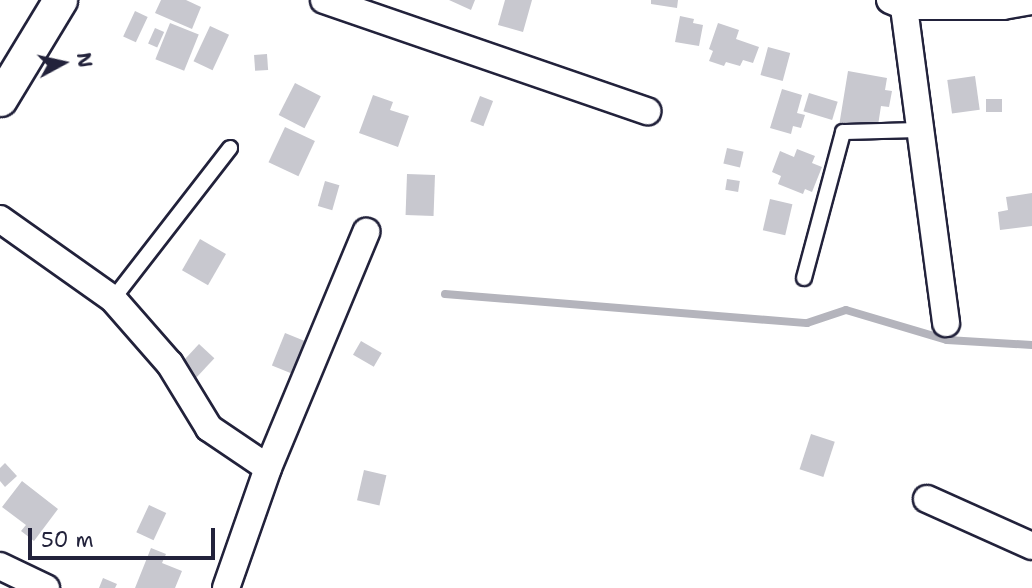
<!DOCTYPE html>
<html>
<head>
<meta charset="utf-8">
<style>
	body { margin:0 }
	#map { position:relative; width:1032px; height:588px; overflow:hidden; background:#fff; font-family:"Shantell Sans",sans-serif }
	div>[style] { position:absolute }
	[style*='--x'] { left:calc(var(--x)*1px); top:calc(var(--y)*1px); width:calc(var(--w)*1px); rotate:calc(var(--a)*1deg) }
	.stream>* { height:8px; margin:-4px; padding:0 4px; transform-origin:4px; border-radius:4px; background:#b4b4bc }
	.building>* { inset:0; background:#c8c8cf; transform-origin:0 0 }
	.roads { filter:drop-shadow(2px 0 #22223b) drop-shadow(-2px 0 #22223b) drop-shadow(0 2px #22223b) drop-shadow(0 -2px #22223b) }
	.service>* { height:14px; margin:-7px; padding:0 7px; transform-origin:7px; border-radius:7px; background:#fff }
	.minor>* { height:26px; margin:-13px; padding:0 13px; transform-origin:13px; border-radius:13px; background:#fff }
	.tertiary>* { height:33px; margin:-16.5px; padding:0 16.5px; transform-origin:16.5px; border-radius:16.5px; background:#fff }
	span { translate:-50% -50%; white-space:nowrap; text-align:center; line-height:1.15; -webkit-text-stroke:5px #fff; paint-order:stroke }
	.north { position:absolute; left:28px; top:28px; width:70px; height:70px; -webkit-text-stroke:5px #fff; paint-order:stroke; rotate:82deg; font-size:19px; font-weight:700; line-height:28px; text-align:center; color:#22223b }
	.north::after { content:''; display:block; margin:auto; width:24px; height:32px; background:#22223b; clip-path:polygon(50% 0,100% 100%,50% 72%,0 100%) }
	.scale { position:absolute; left:28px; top:528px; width:187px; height:32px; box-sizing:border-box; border:4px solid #22223b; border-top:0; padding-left:9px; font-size:21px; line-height:24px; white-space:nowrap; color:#22223b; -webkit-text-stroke:5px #fff; paint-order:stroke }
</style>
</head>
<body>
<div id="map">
	<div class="stream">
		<i style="--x:445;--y:294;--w:363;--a:4.6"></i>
		<i style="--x:807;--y:323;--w:41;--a:-18.4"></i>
		<i style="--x:846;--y:310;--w:105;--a:16.5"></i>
		<i style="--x:947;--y:340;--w:85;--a:3.4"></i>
	</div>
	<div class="building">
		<i style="clip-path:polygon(161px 0,186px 0,201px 7px,192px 29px,155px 13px)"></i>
		<i style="clip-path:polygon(449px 0,475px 0,471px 10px)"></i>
		<i style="clip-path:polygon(505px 0,532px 0,523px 32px,498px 25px)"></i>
		<i style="clip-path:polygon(651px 0,678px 0,677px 8px,651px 4px)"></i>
		<i style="left:135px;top:11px;width:14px;height:28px;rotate:25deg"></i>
		<i style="clip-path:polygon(680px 16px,694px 19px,693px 23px,703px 25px,699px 46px,675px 42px)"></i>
		<i style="left:170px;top:23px;width:31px;height:39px;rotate:22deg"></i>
		<i style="clip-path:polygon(718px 23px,739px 30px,736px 39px,759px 47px,753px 63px,743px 60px,740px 66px,726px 62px,724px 66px,709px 61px,713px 51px,709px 49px)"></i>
		<i style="left:210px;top:26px;width:21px;height:39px;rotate:25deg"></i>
		<i style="left:155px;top:28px;width:10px;height:17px;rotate:24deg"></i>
		<i style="left:768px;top:47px;width:23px;height:29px;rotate:15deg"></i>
		<i style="left:267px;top:54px;width:16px;height:13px;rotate:86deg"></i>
		<i style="clip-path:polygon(848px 71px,887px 78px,885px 90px,892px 91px,889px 107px,881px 106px,877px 132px,839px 126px)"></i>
		<i style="left:975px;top:76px;width:34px;height:28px;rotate:82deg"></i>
		<i style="left:295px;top:83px;width:29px;height:36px;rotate:27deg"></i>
		<i style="clip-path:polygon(782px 89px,802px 95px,797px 113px,805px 115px,801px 128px,793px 126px,791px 134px,770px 128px)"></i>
		<i style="left:809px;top:93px;width:30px;height:19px;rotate:17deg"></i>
		<i style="clip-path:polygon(373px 95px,393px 102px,390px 110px,409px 116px,398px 147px,359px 133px)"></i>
		<i style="left:480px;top:96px;width:14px;height:27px;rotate:21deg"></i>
		<i style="left:986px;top:99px;width:16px;height:13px"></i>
		<i style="left:285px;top:127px;width:33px;height:39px;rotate:25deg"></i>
		<i style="left:727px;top:148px;width:17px;height:16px;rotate:13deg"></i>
		<i style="clip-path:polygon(797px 149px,815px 156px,812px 163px,822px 167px,812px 192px,805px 189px,803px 194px,778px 184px,781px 176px,772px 172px,780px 151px,794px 157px)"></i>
		<i style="left:407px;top:174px;width:28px;height:41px;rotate:2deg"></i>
		<i style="left:727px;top:179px;width:13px;height:11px;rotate:9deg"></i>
		<i style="left:325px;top:181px;width:15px;height:26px;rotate:16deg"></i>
		<i style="clip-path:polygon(1032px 193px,1032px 226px,1000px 230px,998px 212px,1008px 210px,1006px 197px)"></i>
		<i style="left:770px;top:199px;width:23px;height:32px;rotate:13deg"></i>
		<i style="left:200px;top:239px;width:30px;height:36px;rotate:30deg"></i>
		<i style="left:285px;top:333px;width:22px;height:35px;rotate:22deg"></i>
		<i style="left:361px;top:341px;width:24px;height:16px;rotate:30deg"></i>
		<i style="left:199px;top:344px;width:21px;height:43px;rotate:43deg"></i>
		<i style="left:811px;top:434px;width:25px;height:37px;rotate:18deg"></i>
		<i style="clip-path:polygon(5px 463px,17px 476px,5px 487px,0 481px,0 468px)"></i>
		<i style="left:364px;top:470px;width:23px;height:31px;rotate:13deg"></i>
		<i style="clip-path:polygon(22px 481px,58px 509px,34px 541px,21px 531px,26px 525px,2px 507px)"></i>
		<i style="left:149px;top:505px;width:19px;height:30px;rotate:25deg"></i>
		<i style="clip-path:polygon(151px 548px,166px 554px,162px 563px,182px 571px,175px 588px,135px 588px)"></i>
		<i style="clip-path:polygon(103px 578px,117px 584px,115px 588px,99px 588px)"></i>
	</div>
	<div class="roads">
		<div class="service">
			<i style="--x:804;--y:278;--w:151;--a:-75"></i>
			<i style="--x:843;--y:132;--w:77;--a:-1.5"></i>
			<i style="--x:113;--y:299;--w:191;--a:-52.2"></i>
		</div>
		<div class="minor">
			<i style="--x:324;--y:0;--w:342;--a:19"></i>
			<i style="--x:890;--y:0;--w:15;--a:23"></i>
			<i style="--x:904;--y:6;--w:99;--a:0"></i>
			<i style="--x:1003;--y:6;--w:29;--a:-10"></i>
			<i style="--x:903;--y:0;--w:326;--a:82.4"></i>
			<i style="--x:0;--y:219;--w:138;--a:35.3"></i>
			<i style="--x:113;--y:299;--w:86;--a:48.8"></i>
			<i style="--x:170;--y:364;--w:75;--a:58.6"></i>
			<i style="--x:209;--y:428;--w:71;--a:34.1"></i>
			<i style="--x:927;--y:499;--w:115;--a:24.1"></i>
			<i style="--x:0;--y:566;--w:51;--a:25.6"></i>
			<i style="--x:226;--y:588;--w:127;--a:-70.7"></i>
			<i style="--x:268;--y:468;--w:256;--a:-67.4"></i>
		</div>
		<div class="tertiary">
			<i style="--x:0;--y:99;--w:116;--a:-58.8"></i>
		</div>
	</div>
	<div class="north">N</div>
	<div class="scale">50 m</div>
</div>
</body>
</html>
